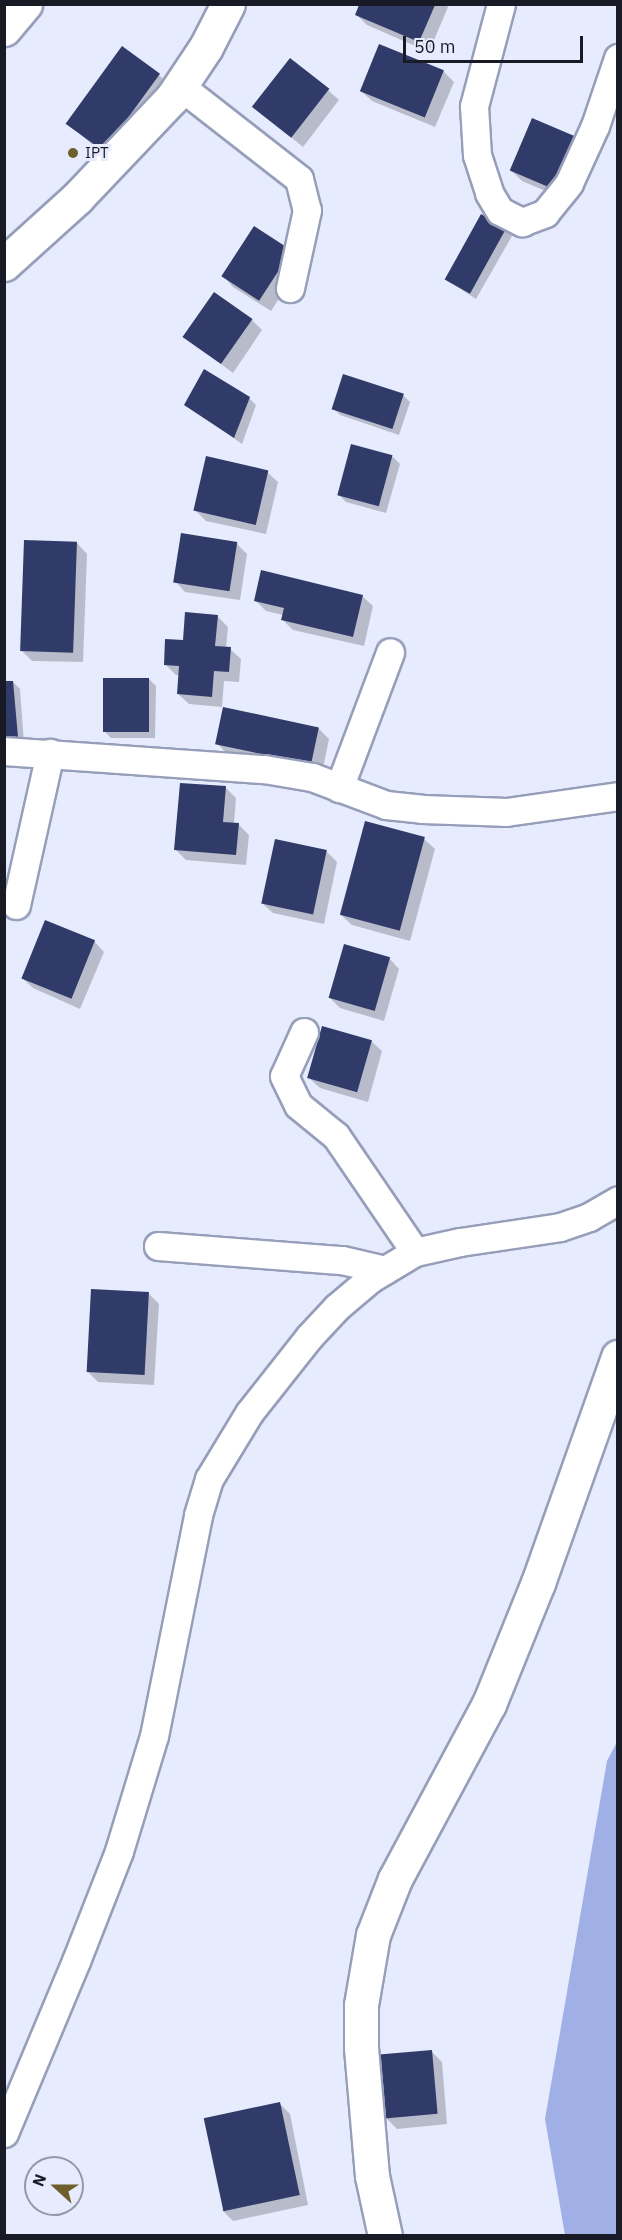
<!DOCTYPE html>
<html>
<head>
<meta charset="utf-8">
<style>
	body { margin:0 }
	#map { position:relative; width:622px; height:2240px; overflow:hidden; background:#e6ebfd; font-family:"IBM Plex Sans",sans-serif }
	div>[style] { position:absolute }
	[style*='--x'] { left:calc(var(--x)*1px); top:calc(var(--y)*1px); width:calc(var(--w)*1px); rotate:calc(var(--a)*1deg) }
	.forest>* { inset:0; background:#a0b0e6 }
	.shadow>* { inset:0; background:#0003 }
	.building>* { inset:0; background:#303b69; transform-origin:0 0 }
	.roads { filter:drop-shadow(2px 0 #969eba) drop-shadow(-2px 0 #969eba) drop-shadow(0 2px #969eba) drop-shadow(0 -2px #969eba) }
	.street>* { height:27px; margin:-13.5px; padding:0 13.5px; transform-origin:13.5px; border-radius:13.5px; background:#fff }
	.secondary>* { height:33px; margin:-16.5px; padding:0 16.5px; transform-origin:16.5px; border-radius:16.5px; background:#fff }
	.primary>* { height:33px; margin:-16.5px; padding:0 16.5px; transform-origin:16.5px; border-radius:16.5px; background:#fff }
	.dots>* { width:16px; height:16px; translate:-50% -50%; box-sizing:border-box; border:3px solid #e6ebfd; border-radius:50% }
	span { translate:-50% -50%; white-space:nowrap; text-align:center; line-height:1.15; -webkit-text-stroke:6px #e6ebfd; paint-order:stroke }
	.poi-label { font-size:15px; color:#181b26 }
	.left { translate:0 -50%; text-align:left }
	.frame { position:absolute; inset:0; border:6px solid #181b26; pointer-events:none }
	.north { position:absolute; left:24px; top:2156px; width:60px; height:60px; box-sizing:border-box; background:#e6ebfd; border:2px solid #9498a7; border-radius:50%; rotate:291deg; font-size:16px; font-weight:700; line-height:24px; text-align:center; color:#181b26 }
	.north::after { content:''; display:block; margin:auto; width:21px; height:27px; background:#6f5f2c; clip-path:polygon(50% 0,100% 100%,50% 72%,0 100%) }
	.scale { position:absolute; left:403px; top:36px; width:180px; height:27px; box-sizing:border-box; border:3px solid #181b26; border-top:0; padding-left:8px; font-size:18px; line-height:21px; white-space:nowrap; color:#181b26; -webkit-text-stroke:4px #e6ebfd; paint-order:stroke }
</style>
</head>
<body>
<div id="map">
	<div class="forest">
		<i style="clip-path:polygon(617px 1742px,617px 2235px,565px 2235px,545px 2119px,607px 1761px)"></i>
	</div>
	<div class="shadow">
		<i style="clip-path:polygon(361px 4px,445px 4px,448px 7px,429px 52px,367px 25px,357px 15px)"></i>
		<i style="clip-path:polygon(380px 46px,443px 71px,454px 82px,435px 127px,372px 101px,361px 91px)"></i>
		<i style="clip-path:polygon(159px 75px,166px 82px,108px 158px,67px 123px)"></i>
		<i style="clip-path:polygon(328px 90px,339px 100px,303px 147px,254px 107px)"></i>
		<i style="clip-path:polygon(573px 137px,583px 148px,562px 198px,522px 181px,512px 171px)"></i>
		<i style="clip-path:polygon(505px 229px,512px 236px,476px 299px,445px 279px)"></i>
		<i style="clip-path:polygon(302px 263px,271px 311px,233px 287px,223px 276px)"></i>
		<i style="clip-path:polygon(252px 320px,262px 330px,233px 373px,185px 337px)"></i>
		<i style="clip-path:polygon(403px 395px,410px 402px,399px 435px,340px 415px,333px 408px)"></i>
		<i style="clip-path:polygon(249px 398px,256px 405px,242px 444px,186px 405px)"></i>
		<i style="clip-path:polygon(393px 457px,400px 464px,386px 513px,346px 502px,339px 495px)"></i>
		<i style="clip-path:polygon(267px 472px,278px 482px,266px 534px,206px 521px,196px 511px)"></i>
		<i style="clip-path:polygon(77px 543px,87px 554px,83px 662px,32px 661px,21px 650px)"></i>
		<i style="clip-path:polygon(236px 543px,247px 554px,240px 600px,185px 592px,175px 581px)"></i>
		<i style="clip-path:polygon(362px 596px,373px 606px,364px 646px,293px 630px,282px 619px,283px 615px,266px 611px,255px 600px)"></i>
		<i style="clip-path:polygon(217px 616px,228px 627px,226px 648px,230px 649px,241px 659px,239px 682px,224px 681px,222px 707px,189px 704px,178px 694px,180px 675px,176px 675px,165px 664px)"></i>
		<i style="clip-path:polygon(149px 679px,156px 686px,155px 738px,111px 738px,104px 731px)"></i>
		<i style="clip-path:polygon(13px 682px,20px 689px,24px 743px,4px 745px)"></i>
		<i style="clip-path:polygon(318px 728px,329px 739px,322px 773px,227px 754px,217px 743px)"></i>
		<i style="clip-path:polygon(226px 788px,236px 798px,234px 824px,239px 825px,249px 835px,246px 865px,186px 860px,176px 850px)"></i>
		<i style="clip-path:polygon(424px 839px,435px 849px,410px 941px,352px 925px,341px 915px)"></i>
		<i style="clip-path:polygon(327px 852px,337px 862px,324px 924px,273px 913px,262px 903px)"></i>
		<i style="clip-path:polygon(94px 941px,104px 952px,80px 1009px,33px 988px,22px 978px)"></i>
		<i style="clip-path:polygon(389px 958px,399px 969px,384px 1021px,340px 1008px,330px 998px)"></i>
		<i style="clip-path:polygon(371px 1041px,382px 1051px,368px 1102px,320px 1088px,309px 1078px)"></i>
		<i style="clip-path:polygon(148px 1293px,159px 1304px,154px 1385px,98px 1382px,88px 1372px)"></i>
		<i style="clip-path:polygon(431px 2051px,442px 2062px,447px 2124px,397px 2129px,386px 2118px)"></i>
		<i style="clip-path:polygon(280px 2104px,290px 2114px,308px 2205px,233px 2221px,222px 2210px)"></i>
	</div>
	<div class="building">
		<i style="clip-path:polygon(359px 5px,435px 5px,419px 42px,355px 15px)"></i>
		<i style="left:379px;top:44px;width:70px;height:51px;rotate:22deg"></i>
		<i style="left:122px;top:46px;width:47px;height:96px;rotate:36deg"></i>
		<i style="left:290px;top:58px;width:50px;height:62px;rotate:38deg"></i>
		<i style="left:532px;top:118px;width:46px;height:57px;rotate:23deg"></i>
		<i style="left:481px;top:214px;width:29px;height:75px;rotate:29deg"></i>
		<i style="left:254px;top:226px;width:45px;height:60px;rotate:33deg"></i>
		<i style="left:214px;top:292px;width:47px;height:55px;rotate:35deg"></i>
		<i style="clip-path:polygon(204px 369px,250px 397px,234px 438px,184px 405px)"></i>
		<i style="left:343px;top:374px;width:64px;height:37px;rotate:18deg"></i>
		<i style="left:351px;top:444px;width:43px;height:53px;rotate:15deg"></i>
		<i style="left:206px;top:456px;width:64px;height:56px;rotate:13deg"></i>
		<i style="left:181px;top:533px;width:57px;height:50px;rotate:9deg"></i>
		<i style="left:24px;top:540px;width:53px;height:111px;rotate:2deg"></i>
		<i style="clip-path:polygon(261px 570px,363px 595px,353px 637px,281px 620px,284px 608px,254px 601px)"></i>
		<i style="clip-path:polygon(185px 612px,218px 615px,215px 646px,231px 647px,229px 672px,214px 671px,212px 697px,177px 694px,179px 666px,164px 665px,165px 639px,183px 640px)"></i>
		<i style="left:103px;top:678px;width:46px;height:54px"></i>
		<i style="clip-path:polygon(4px 681px,13px 681px,18px 737px,4px 738px)"></i>
		<i style="left:223px;top:707px;width:98px;height:38px;rotate:12deg"></i>
		<i style="clip-path:polygon(180px 783px,226px 786px,223px 822px,239px 823px,236px 855px,174px 850px)"></i>
		<i style="left:365px;top:821px;width:62px;height:97px;rotate:15deg"></i>
		<i style="left:275px;top:839px;width:53px;height:66px;rotate:12deg"></i>
		<i style="left:45px;top:920px;width:54px;height:63px;rotate:22deg"></i>
		<i style="left:344px;top:944px;width:48px;height:56px;rotate:16deg"></i>
		<i style="left:322px;top:1026px;width:52px;height:54px;rotate:16deg"></i>
		<i style="left:91px;top:1289px;width:58px;height:83px;rotate:3deg"></i>
		<i style="left:432px;top:2050px;width:64px;height:53px;rotate:85deg"></i>
		<i style="left:280px;top:2102px;width:95px;height:78px;rotate:78deg"></i>
	</div>
	<div class="roads">
		<div class="street">
			<i style="--x:501;--y:4;--w:106;--a:104.8"></i>
			<i style="--x:474;--y:106;--w:49;--a:86.5"></i>
			<i style="--x:477;--y:155;--w:40;--a:72"></i>
			<i style="--x:489;--y:193;--w:21;--a:59"></i>
			<i style="--x:500;--y:211;--w:25;--a:27"></i>
			<i style="--x:522;--y:222;--w:25;--a:-21"></i>
			<i style="--x:545;--y:213;--w:38;--a:-51"></i>
			<i style="--x:569;--y:183;--w:63;--a:-65.5"></i>
			<i style="--x:595;--y:126;--w:72;--a:-71.3"></i>
			<i style="--x:180;--y:86;--w:151;--a:38"></i>
			<i style="--x:299;--y:179;--w:32;--a:76"></i>
			<i style="--x:307;--y:210;--w:80;--a:102.3"></i>
			<i style="--x:4;--y:751;--w:261;--a:4"></i>
			<i style="--x:264;--y:769;--w:49;--a:9.5"></i>
			<i style="--x:312;--y:777;--w:79;--a:20.7"></i>
			<i style="--x:386;--y:805;--w:36;--a:6"></i>
			<i style="--x:422;--y:809;--w:84;--a:2"></i>
			<i style="--x:506;--y:812;--w:113;--a:-8.1"></i>
			<i style="--x:339;--y:788;--w:145;--a:-69.4"></i>
			<i style="--x:16;--y:905;--w:156;--a:-77.4"></i>
			<i style="--x:304;--y:1032;--w:48;--a:114.4"></i>
			<i style="--x:284;--y:1076;--w:32;--a:64"></i>
			<i style="--x:298;--y:1105;--w:49;--a:39.2"></i>
			<i style="--x:336;--y:1136;--w:140;--a:55.7"></i>
			<i style="--x:158;--y:1246;--w:185;--a:4.4"></i>
			<i style="--x:342;--y:1260;--w:44;--a:13.1"></i>
			<i style="--x:4;--y:2133;--w:186;--a:-67.3"></i>
			<i style="--x:76;--y:1961;--w:118;--a:-68.6"></i>
			<i style="--x:119;--y:1851;--w:120;--a:-73.1"></i>
			<i style="--x:154;--y:1736;--w:225;--a:-78.7"></i>
			<i style="--x:198;--y:1515;--w:38;--a:-73"></i>
			<i style="--x:209;--y:1479;--w:77;--a:-58.8"></i>
			<i style="--x:249;--y:1413;--w:97;--a:-51.7"></i>
			<i style="--x:309;--y:1337;--w:41;--a:-47"></i>
			<i style="--x:337;--y:1307;--w:43;--a:-40.3"></i>
			<i style="--x:370;--y:1279;--w:52;--a:-31"></i>
			<i style="--x:415;--y:1252;--w:46;--a:-12.5"></i>
			<i style="--x:460;--y:1242;--w:101;--a:-8.5"></i>
			<i style="--x:560;--y:1227;--w:31;--a:-19"></i>
			<i style="--x:589;--y:1217;--w:34;--a:-30"></i>
		</div>
		<div class="secondary">
			<i style="--x:4;--y:29;--w:33;--a:-50"></i>
			<i style="--x:4;--y:264;--w:98;--a:-42.1"></i>
			<i style="--x:77;--y:198;--w:138;--a:-46.5"></i>
			<i style="--x:172;--y:98;--w:61;--a:-56.3"></i>
			<i style="--x:206;--y:47;--w:48;--a:-62.9"></i>
		</div>
		<div class="primary">
			<i style="--x:385;--y:2236;--w:61;--a:-102.2"></i>
			<i style="--x:372;--y:2176;--w:129;--a:-94.9"></i>
			<i style="--x:361;--y:2047;--w:42;--a:-90"></i>
			<i style="--x:361;--y:2005;--w:71;--a:-80.3"></i>
			<i style="--x:373;--y:1935;--w:60;--a:-68.6"></i>
			<i style="--x:395;--y:1879;--w:199;--a:-61.8"></i>
			<i style="--x:489;--y:1704;--w:131;--a:-68"></i>
			<i style="--x:538;--y:1583;--w:240;--a:-70.5"></i>
		</div>
	</div>
	<div class="dots">
		<i style="left:73px;top:153px;background:#6f5f2c"></i>
	</div>
	<div class="poi-label">
		<span class="left" style="left:85px;top:153px">IPT</span>
	</div>
	<div class="frame"></div>
	<div class="north">N</div>
	<div class="scale">50 m</div>
</div>
</body>
</html>
